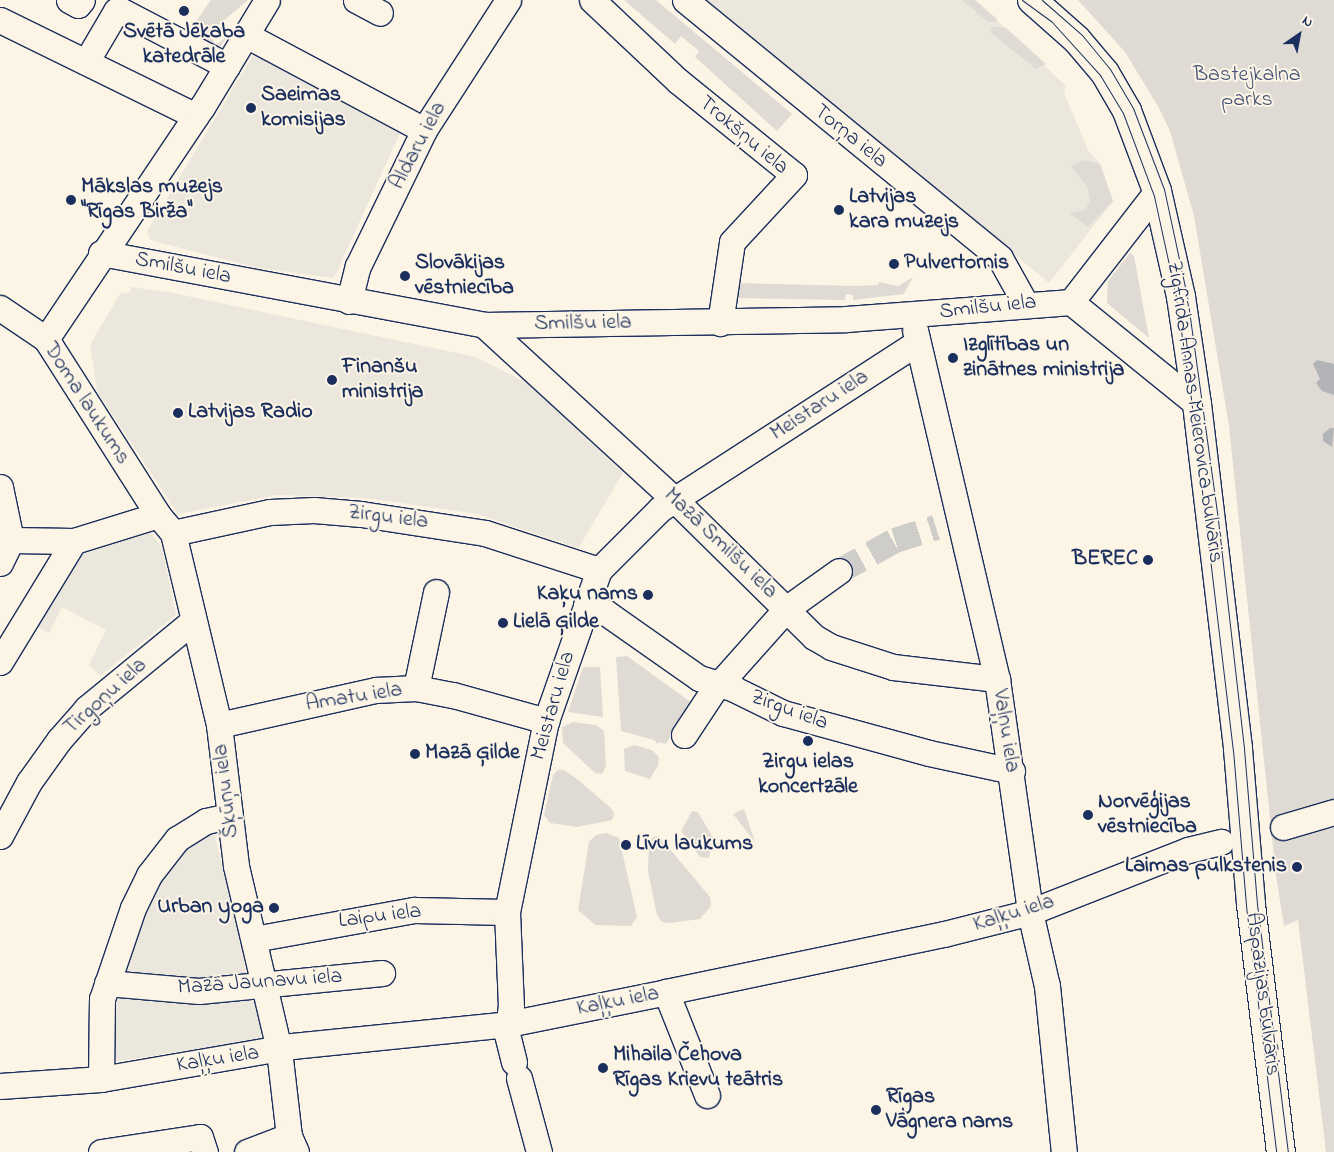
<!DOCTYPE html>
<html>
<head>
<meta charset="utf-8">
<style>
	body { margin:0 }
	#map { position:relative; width:1334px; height:1152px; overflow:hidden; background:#fcf5e5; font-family:"Indie Flower",sans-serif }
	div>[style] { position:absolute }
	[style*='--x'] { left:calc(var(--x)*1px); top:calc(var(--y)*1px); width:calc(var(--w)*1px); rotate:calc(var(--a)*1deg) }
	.built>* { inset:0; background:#ece7dc }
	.green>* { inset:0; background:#dfdbd4 }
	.water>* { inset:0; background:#b2b4b8 }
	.street-tunnel>* { height:25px; margin-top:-12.5px; transform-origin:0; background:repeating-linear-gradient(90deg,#cfcdca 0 25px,transparent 0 37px) }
	.roads { filter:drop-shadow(1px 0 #1b2f5e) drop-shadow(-1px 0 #1b2f5e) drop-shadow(0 1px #1b2f5e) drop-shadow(0 -1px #1b2f5e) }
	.street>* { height:25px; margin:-12.5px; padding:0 12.5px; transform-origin:12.5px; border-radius:12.5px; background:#fcf5e5 }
	.secondary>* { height:28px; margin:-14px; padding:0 14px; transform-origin:14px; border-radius:14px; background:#fcf5e5 }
	.tram>* { height:1px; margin:-0.5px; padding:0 0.5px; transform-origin:0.5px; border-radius:0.5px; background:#1b2f5e }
	.dots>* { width:14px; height:14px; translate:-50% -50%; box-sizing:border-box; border:2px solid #fcf5e5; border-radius:50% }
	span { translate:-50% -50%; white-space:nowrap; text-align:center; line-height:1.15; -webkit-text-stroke:4px #fcf5e5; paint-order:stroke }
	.poi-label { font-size:22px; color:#1b2f5e; font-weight:700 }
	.left { translate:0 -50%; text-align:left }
	.right { translate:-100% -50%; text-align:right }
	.park-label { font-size:22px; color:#425176 }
	.street-label { font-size:22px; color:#1b2f5e }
	.north { position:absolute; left:1274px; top:10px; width:50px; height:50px; -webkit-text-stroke:4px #fcf5e5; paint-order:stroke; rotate:33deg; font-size:14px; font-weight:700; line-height:20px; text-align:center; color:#1b2f5e }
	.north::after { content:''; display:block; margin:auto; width:18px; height:22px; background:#1b2f5e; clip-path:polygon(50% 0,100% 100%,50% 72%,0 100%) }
</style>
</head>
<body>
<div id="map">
	<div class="built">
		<i style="clip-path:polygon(705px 0,975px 0,1066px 86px,1064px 93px,1088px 150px,1100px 164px,1113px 201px,1049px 283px)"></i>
		<i style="clip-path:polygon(255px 52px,400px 133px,334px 278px,258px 268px,150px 240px,147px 231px)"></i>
		<i style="clip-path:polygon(130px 287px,168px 292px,476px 357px,529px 384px,623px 473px,579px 547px,575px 547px,477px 514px,366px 498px,277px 495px,178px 514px,97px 391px,90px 345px,121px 292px,125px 294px,131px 291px)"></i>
		<i style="clip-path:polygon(151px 533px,162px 548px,176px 615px,100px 676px,89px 665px,106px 630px,62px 607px,49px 633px,29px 623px,74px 556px)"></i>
		<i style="clip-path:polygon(213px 829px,240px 937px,247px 980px,198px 985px,120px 974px,131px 934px,176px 851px)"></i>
		<i style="clip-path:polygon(118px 992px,254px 992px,262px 1033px,258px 1040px,112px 1062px,112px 1032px)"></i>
	</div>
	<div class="green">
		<i style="clip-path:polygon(211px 0,248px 0,208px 34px,216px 45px,228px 36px,215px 53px,185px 37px)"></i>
		<i style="clip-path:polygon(624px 0,656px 0,792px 114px,777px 131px,695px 57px,699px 51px,681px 36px,675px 44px)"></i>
		<i style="clip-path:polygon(962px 0,975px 0,997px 19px,996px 22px,988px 22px)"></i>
		<i style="clip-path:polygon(1078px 0,1334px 0,1334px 1152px,1326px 1152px,1298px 920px,1284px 926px,1276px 876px,1229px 426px,1194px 216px,1170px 131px,1159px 108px,1125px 52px)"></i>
		<i style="clip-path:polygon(993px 27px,1005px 27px,1046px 64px,1036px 69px,990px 32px)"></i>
		<i style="clip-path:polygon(1084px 160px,1100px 164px,1113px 201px,1088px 227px,1069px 213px,1085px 210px,1090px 201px,1087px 186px,1071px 166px)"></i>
		<i style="clip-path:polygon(1130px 253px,1134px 256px,1149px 338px,1107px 303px,1108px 281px)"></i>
		<i style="clip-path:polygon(913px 277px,904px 294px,853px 300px,853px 295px,846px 294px,845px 300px,731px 298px,733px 283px,858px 286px,878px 285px,879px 282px,898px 286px)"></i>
		<i style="clip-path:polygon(627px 656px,692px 703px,666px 744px,659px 742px,658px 744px,654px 740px,621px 731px,616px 657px)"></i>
		<i style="clip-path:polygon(583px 667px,600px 667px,603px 717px,568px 712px)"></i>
		<i style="clip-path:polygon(573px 722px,596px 725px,604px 731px,606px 766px,602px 774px,595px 773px,563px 743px,562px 727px)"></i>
		<i style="clip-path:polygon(634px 745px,652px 750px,659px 757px,658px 765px,650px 779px,625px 771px,624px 749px)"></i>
		<i style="clip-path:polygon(558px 770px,564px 770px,577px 779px,611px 808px,614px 813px,612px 820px,577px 827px,550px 823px,544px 815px,553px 775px)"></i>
		<i style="clip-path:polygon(744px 809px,755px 842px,733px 814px)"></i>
		<i style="clip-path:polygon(692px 811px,698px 812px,712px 836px,709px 858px,700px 857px,681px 831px)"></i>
		<i style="clip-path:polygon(606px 833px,619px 838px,637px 917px,631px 926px,595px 925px,578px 910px,589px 842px,596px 835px)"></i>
		<i style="clip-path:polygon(659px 836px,710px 897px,711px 906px,700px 919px,670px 923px,662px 922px,657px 915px,648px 871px,649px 844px,653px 837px)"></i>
	</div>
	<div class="water">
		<i style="clip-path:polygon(1317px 360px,1334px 364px,1334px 395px,1322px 391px,1316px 383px,1320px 379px,1313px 364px)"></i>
		<i style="clip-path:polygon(1330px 428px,1334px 428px,1332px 447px,1323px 441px,1323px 434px)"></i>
	</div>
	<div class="street-tunnel">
		<i style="--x:839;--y:571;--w:64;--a:-29"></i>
		<i style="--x:895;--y:540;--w:43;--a:-17.6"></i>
	</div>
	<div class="roads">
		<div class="street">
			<i style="--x:69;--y:0;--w:10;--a:29"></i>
			<i style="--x:78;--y:5;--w:6;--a:-51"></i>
			<i style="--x:356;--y:0;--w:27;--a:28"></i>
			<i style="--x:592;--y:0;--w:118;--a:43.3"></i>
			<i style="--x:678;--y:81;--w:149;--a:39"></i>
			<i style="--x:794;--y:175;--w:91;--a:132.8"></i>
			<i style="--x:732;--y:242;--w:82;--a:98.4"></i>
			<i style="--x:685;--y:0;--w:407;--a:39.3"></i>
			<i style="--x:1000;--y:258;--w:51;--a:60.9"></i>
			<i style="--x:0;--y:20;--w:218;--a:26.1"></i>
			<i style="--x:246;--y:35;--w:202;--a:28.1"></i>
			<i style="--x:86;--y:62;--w:59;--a:-59.5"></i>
			<i style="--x:116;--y:11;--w:4;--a:-14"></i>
			<i style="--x:120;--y:10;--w:121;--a:27.6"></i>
			<i style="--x:1157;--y:191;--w:140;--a:127.8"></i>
			<i style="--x:1071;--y:302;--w:162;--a:39"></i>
			<i style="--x:101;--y:253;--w:390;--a:10.6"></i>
			<i style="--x:484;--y:325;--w:362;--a:-0.9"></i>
			<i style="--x:846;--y:319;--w:226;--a:-4.3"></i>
			<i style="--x:349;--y:301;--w:36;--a:-76"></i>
			<i style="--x:358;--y:266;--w:151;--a:-64.1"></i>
			<i style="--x:424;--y:130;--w:155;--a:-57.1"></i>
			<i style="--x:0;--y:308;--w:55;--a:34"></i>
			<i style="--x:46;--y:339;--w:209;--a:57.5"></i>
			<i style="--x:158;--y:515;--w:23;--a:50"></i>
			<i style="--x:484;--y:325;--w:259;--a:42.5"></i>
			<i style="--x:675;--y:500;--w:195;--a:44.6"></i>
			<i style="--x:814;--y:637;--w:20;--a:30"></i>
			<i style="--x:831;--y:647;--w:65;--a:17.9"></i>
			<i style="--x:893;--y:667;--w:105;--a:6.6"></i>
			<i style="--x:915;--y:330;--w:359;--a:76.8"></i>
			<i style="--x:997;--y:679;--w:235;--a:81.9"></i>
			<i style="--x:1030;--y:912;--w:76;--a:77.1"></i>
			<i style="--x:1047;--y:986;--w:167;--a:84.2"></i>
			<i style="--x:46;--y:339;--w:280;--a:-56.1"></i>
			<i style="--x:202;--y:107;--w:125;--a:-58.7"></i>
			<i style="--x:0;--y:487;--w:54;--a:78.3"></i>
			<i style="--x:173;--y:533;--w:197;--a:76.5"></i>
			<i style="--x:219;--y:725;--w:142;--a:83.1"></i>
			<i style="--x:236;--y:866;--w:189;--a:76.8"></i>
			<i style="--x:279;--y:1050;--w:87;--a:83.4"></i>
			<i style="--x:289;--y:1136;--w:17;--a:66"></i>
			<i style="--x:173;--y:533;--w:99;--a:-12.2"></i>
			<i style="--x:270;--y:512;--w:44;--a:-2.6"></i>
			<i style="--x:314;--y:510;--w:47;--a:4.9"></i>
			<i style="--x:361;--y:514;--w:125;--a:8.7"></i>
			<i style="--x:485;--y:533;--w:120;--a:18"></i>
			<i style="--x:11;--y:540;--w:63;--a:0.9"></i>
			<i style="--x:74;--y:541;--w:88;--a:-17.2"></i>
			<i style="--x:0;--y:563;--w:25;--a:-64"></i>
			<i style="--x:586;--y:605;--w:20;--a:20"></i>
			<i style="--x:605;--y:612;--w:115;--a:35.1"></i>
			<i style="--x:699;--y:678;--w:37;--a:17"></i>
			<i style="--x:734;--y:689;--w:55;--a:26.1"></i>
			<i style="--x:783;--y:713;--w:151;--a:15.3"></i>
			<i style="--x:929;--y:753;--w:85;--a:12.2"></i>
			<i style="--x:0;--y:662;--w:142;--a:-58.6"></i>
			<i style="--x:416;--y:688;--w:98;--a:-78.2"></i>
			<i style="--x:219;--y:725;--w:161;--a:-12.6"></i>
			<i style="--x:376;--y:690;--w:40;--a:-2.9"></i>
			<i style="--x:416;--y:688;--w:38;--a:11"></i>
			<i style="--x:453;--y:695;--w:97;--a:15.6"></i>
			<i style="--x:684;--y:735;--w:53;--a:-56.6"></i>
			<i style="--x:713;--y:691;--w:110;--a:-48.3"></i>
			<i style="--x:786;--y:609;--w:65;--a:-35.6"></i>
			<i style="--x:1283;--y:827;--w:53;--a:-16.4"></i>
			<i style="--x:0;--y:836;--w:61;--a:-61.8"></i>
			<i style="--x:29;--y:782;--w:52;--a:-54.5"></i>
			<i style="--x:59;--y:740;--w:43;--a:-48.8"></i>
			<i style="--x:87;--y:708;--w:137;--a:-39.4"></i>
			<i style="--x:254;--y:939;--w:163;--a:-10.3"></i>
			<i style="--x:414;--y:910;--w:93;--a:1.2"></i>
			<i style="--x:107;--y:983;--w:92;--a:5"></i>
			<i style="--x:199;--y:991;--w:184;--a:-5.6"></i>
			<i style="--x:666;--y:992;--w:111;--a:68.3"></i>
			<i style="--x:514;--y:1062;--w:29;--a:-104"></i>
			<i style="--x:507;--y:1034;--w:27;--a:-82"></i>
			<i style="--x:511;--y:1007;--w:95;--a:-92.4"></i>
			<i style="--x:507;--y:912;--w:195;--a:-78.5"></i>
			<i style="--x:546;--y:721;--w:160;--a:-70.7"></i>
			<i style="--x:599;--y:570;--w:86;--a:-45"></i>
			<i style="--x:660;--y:509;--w:304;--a:-32.9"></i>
			<i style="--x:519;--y:1078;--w:77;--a:74.9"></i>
			<i style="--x:101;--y:1079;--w:80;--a:-89.3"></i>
			<i style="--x:102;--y:999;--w:96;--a:-71.2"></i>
			<i style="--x:133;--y:908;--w:37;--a:-64"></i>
			<i style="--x:149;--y:875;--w:46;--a:-52.1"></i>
			<i style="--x:177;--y:839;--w:34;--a:-32"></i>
			<i style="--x:206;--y:821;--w:24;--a:-12"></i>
			<i style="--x:0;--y:1086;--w:101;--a:-4"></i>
			<i style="--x:101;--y:1079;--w:194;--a:-9.8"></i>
			<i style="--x:292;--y:1046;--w:217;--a:-5.8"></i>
			<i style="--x:508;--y:1024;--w:161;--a:-11.4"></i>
			<i style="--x:666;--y:992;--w:284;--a:-11.8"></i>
			<i style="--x:944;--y:934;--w:89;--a:-14.3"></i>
			<i style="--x:1030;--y:912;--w:170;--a:-21.4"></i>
			<i style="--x:1188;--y:850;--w:34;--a:-14"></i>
			<i style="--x:101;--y:1152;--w:100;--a:-8.6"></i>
			<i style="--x:200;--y:1137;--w:16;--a:72"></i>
			<i style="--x:247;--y:1152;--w:45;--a:-20.9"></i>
		</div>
		<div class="secondary">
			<i style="--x:1032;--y:0;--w:60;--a:41.6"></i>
			<i style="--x:1077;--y:40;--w:43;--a:49.7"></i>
			<i style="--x:1105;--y:73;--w:44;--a:59.9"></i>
			<i style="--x:1127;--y:111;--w:85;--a:69.4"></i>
			<i style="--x:1157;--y:191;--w:109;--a:77.2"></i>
			<i style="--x:1181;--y:297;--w:108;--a:81.5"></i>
			<i style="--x:1197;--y:404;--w:347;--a:83.2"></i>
			<i style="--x:1238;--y:749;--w:157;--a:85.2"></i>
			<i style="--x:1251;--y:905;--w:249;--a:83.1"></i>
		</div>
	</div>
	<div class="tram">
		<i style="--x:1022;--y:0;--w:37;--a:36"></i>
		<i style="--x:1052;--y:22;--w:72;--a:47.8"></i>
		<i style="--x:1100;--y:75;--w:44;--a:58.8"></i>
		<i style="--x:1123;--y:113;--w:89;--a:69.5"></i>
		<i style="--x:1154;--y:196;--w:103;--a:77.7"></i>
		<i style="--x:1176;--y:297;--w:103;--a:81.6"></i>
		<i style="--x:1191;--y:399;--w:354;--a:83.2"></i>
		<i style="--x:1233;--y:750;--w:157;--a:85.2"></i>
		<i style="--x:1246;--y:906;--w:248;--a:83"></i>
		<i style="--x:1042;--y:0;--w:53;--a:41.2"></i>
		<i style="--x:1082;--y:35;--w:44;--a:50.5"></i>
		<i style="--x:1110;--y:69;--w:45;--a:59.5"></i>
		<i style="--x:1133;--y:108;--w:87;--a:69.1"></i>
		<i style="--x:1164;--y:189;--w:109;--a:77.9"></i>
		<i style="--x:1187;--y:296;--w:226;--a:82.1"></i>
		<i style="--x:1218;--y:520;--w:230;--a:83.5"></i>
		<i style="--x:1244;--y:749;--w:156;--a:85.2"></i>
		<i style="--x:1257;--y:904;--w:250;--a:82.9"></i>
	</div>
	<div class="dots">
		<i style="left:184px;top:11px;background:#1b2f5e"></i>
		<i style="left:251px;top:108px;background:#1b2f5e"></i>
		<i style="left:71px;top:200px;background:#1b2f5e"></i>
		<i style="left:839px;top:210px;background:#1b2f5e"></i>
		<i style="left:894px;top:264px;background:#1b2f5e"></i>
		<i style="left:405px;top:276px;background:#1b2f5e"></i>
		<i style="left:953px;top:358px;background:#1b2f5e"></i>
		<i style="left:332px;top:380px;background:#1b2f5e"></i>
		<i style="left:178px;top:413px;background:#1b2f5e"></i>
		<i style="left:1148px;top:560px;background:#1b2f5e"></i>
		<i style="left:648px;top:595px;background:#1b2f5e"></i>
		<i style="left:503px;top:623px;background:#1b2f5e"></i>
		<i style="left:808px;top:741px;background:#1b2f5e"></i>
		<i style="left:415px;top:754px;background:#1b2f5e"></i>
		<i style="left:1088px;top:815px;background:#1b2f5e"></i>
		<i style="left:626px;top:845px;background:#1b2f5e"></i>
		<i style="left:1297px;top:867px;background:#1b2f5e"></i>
		<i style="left:274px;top:908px;background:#1b2f5e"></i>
		<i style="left:603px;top:1068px;background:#1b2f5e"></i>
		<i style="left:876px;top:1110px;background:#1b2f5e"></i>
	</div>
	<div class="poi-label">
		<span style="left:184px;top:45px">Svētā Jēkaba<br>katedrāle</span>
		<span class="left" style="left:261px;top:108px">Saeimas<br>komisijas</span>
		<span class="left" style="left:81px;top:200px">Mākslas muzejs<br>"Rīgas Birža"</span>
		<span class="left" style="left:849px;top:210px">Latvijas<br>kara muzejs</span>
		<span class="left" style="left:415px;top:276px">Slovākijas<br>vēstniecība</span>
		<span class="left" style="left:904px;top:264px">Pulvertornis</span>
		<span class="left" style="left:963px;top:358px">Izglītības un<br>zinātnes ministrija</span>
		<span class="left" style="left:342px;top:380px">Finanšu<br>ministrija</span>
		<span class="left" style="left:188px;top:413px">Latvijas Radio</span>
		<span class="right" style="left:1138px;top:560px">BEREC</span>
		<span class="right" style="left:638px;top:595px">Kaķu nams</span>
		<span class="left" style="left:513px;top:623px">Lielā Ģilde</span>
		<span class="left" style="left:425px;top:754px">Mazā Ģilde</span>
		<span style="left:808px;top:775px">Zirgu ielas<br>koncertzāle</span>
		<span class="left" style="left:1098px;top:815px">Norvēģijas<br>vēstniecība</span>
		<span class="left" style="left:636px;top:845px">Līvu laukums</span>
		<span class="right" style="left:1287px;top:867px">Laimas pulkstenis</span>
		<span class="right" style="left:264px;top:908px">Urban yoga</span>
		<span class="left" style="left:613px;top:1068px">Mihaila Čehova<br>Rīgas Krievu teātris</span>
		<span class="left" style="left:886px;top:1110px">Rīgas<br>Vāgnera nams</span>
	</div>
	<div class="park-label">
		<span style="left:1247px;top:88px">Bastejkalna<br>parks</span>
	</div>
	<div class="street-label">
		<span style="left:743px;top:136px;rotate:40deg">Trokšņu iela</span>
		<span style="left:850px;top:137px;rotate:39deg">Torņa iela</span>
		<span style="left:419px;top:146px;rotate:-62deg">Aldaru iela</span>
		<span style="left:183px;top:269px;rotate:11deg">Smilšu iela</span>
		<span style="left:988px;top:308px;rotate:-6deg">Smilšu iela</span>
		<span style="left:583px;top:324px;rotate:-1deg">Smilšu iela</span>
		<span style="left:86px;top:404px;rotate:57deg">Doma laukums</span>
		<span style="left:820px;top:406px;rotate:-33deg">Meistaru iela</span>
		<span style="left:1194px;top:412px;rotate:82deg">Zigfrīda Annas Meierovica bulvāris</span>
		<span style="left:388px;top:518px;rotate:7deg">Zirgu iela</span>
		<span style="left:720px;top:544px;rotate:44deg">Mazā Smilšu iela</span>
		<span style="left:106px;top:697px;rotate:-42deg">Tirgoņu iela</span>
		<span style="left:354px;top:698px;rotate:-9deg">Amatu iela</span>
		<span style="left:554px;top:706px;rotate:-74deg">Meistaru iela</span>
		<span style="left:789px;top:711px;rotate:20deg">Zirgu iela</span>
		<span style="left:1005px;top:731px;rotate:81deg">Vaļņu iela</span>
		<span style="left:227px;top:791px;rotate:-97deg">Šķūņu iela</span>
		<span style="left:1014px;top:914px;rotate:-17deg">Kaļķu iela</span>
		<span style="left:380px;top:917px;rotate:-7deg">Laipu iela</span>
		<span style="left:260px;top:983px;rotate:-4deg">Mazā Jaunavu iela</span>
		<span style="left:1262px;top:994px;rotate:83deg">Aspazijas bulvāris</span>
		<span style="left:618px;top:1002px;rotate:-11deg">Kaļķu iela</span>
		<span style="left:218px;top:1060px;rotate:-9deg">Kaļķu iela</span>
	</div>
	<div class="north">N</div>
</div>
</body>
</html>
